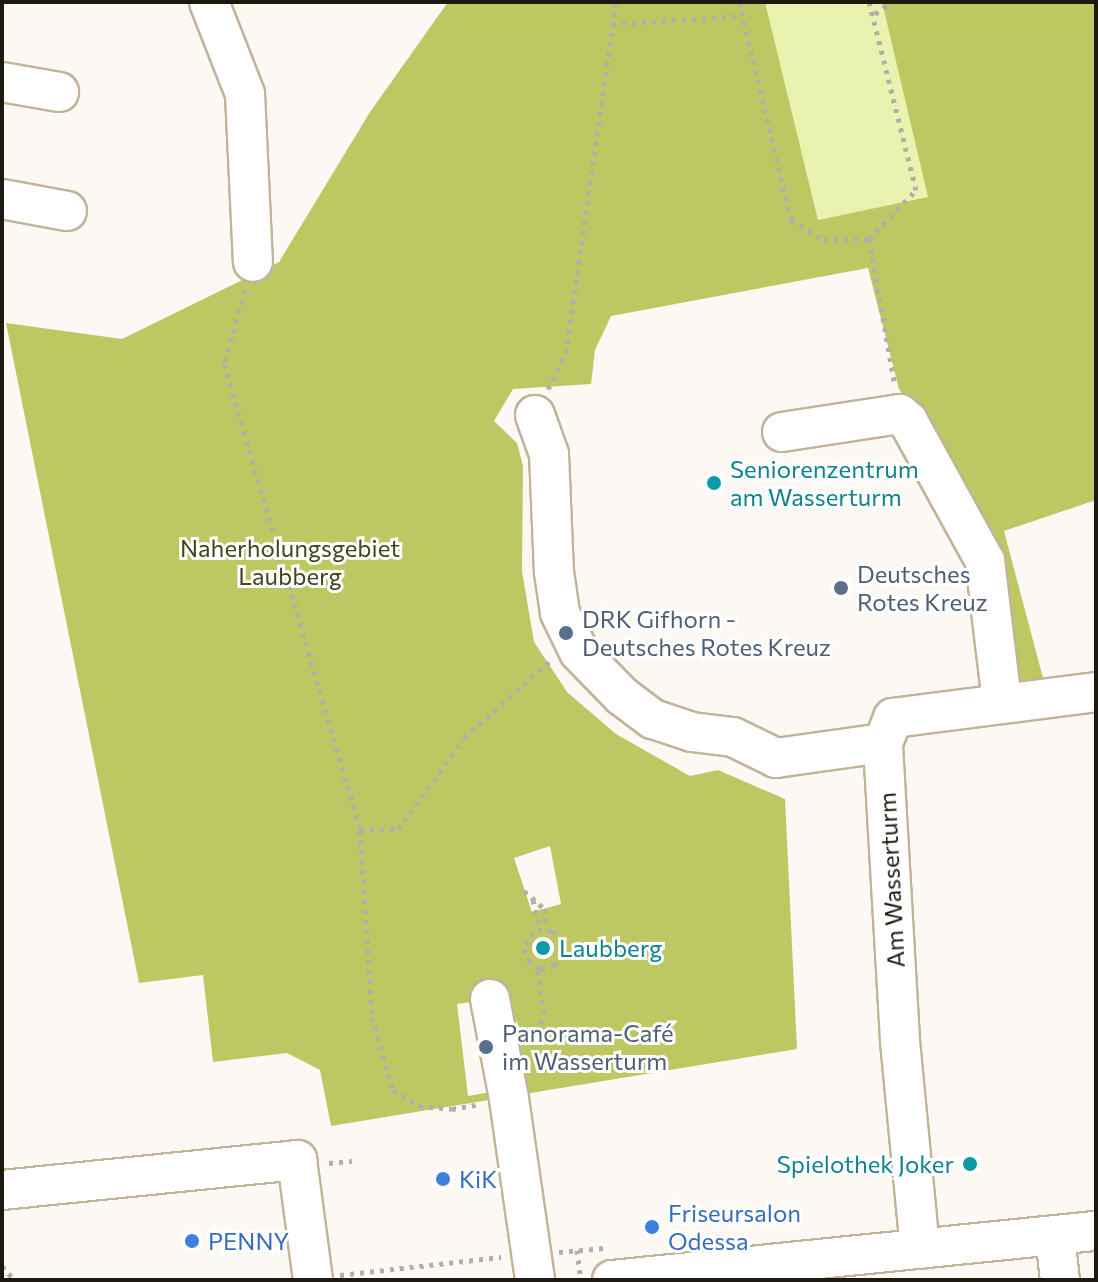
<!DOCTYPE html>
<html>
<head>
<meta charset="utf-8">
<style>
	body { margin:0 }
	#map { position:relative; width:1098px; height:1282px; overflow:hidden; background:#fcf9f4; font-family:Commissioner,sans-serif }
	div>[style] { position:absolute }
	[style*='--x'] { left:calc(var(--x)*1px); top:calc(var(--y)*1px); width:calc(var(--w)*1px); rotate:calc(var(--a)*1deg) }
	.green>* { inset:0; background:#eaf2b0 }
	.forest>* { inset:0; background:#bec863 }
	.path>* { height:5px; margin-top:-2.5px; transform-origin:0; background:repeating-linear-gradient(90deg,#b2afa8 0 4px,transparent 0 10px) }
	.roads { filter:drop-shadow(2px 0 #c2b399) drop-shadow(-2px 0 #c2b399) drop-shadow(0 2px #c2b399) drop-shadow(0 -2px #c2b399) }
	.minor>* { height:38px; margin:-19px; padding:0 19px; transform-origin:19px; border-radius:19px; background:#fff }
	.dots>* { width:22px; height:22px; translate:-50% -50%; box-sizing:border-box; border:4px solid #fff; border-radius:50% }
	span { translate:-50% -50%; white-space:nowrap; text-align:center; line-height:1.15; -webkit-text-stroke:6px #fff; paint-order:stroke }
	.culture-label { font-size:24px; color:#0d838f }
	.left { translate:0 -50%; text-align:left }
	.right { translate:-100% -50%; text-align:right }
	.park-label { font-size:24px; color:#41451b }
	.service-label { font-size:24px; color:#4e5e75 }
	.street-label { font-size:24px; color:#1e190f }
	.shop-label { font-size:24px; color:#366cbe }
	.frame { position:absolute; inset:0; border:4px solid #1e190f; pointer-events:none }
</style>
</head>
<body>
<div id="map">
	<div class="green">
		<i style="clip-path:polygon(765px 2px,882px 2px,929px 198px,818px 220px)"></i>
	</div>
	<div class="forest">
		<i style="clip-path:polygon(evenodd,448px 2px,765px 2px,818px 220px,928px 197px,882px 2px,1096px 2px,1096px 500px,1004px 531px,1043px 678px,1018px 681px,995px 534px,899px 389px,868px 268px,611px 316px,595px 350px,591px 384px,513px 389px,494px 421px,517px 443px,523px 466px,522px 571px,534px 642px,548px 663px,567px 692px,616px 734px,690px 776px,718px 770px,785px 799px,797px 1049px,331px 1126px,320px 1070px,287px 1053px,213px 1062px,203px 975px,139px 983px,6px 323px,122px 339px,279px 262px,370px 112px,448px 2px,550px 846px,561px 904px,532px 912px,514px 858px,550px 846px,448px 2px,499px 998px,514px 1015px,522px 1034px,510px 1046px,519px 1087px,468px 1096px,457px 1004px,499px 998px)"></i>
	</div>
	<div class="path">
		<i style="--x:739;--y:2;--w:224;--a:76.6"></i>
		<i style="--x:791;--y:220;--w:39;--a:31"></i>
		<i style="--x:824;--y:240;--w:45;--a:-1.3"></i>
		<i style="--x:869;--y:239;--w:68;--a:-46.2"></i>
		<i style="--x:916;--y:190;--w:194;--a:-104"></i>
		<i style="--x:875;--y:14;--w:20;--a:-37"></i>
		<i style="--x:612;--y:24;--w:130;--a:-3.5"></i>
		<i style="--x:869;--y:239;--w:149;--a:80"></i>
		<i style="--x:245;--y:290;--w:77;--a:105.8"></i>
		<i style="--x:224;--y:364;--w:485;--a:73.7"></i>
		<i style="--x:360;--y:830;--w:187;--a:86.3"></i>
		<i style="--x:372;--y:1017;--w:76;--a:74"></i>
		<i style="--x:393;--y:1090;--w:31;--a:32"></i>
		<i style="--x:419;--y:1106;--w:33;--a:5"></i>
		<i style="--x:452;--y:1109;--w:28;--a:-10"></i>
		<i style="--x:548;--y:389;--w:40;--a:-63.4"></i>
		<i style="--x:566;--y:353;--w:355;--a:-81.9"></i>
		<i style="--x:360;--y:830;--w:38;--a:-2"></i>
		<i style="--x:398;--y:829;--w:112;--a:-54"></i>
		<i style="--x:464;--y:738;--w:117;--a:-41.9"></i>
		<i style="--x:524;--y:891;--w:28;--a:41"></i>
		<i style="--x:545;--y:909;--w:20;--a:90"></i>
		<i style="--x:533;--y:900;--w:31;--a:77"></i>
		<i style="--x:533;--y:933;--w:18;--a:119"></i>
		<i style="--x:524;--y:949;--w:13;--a:67"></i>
		<i style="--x:529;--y:961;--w:14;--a:34"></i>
		<i style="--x:541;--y:969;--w:13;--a:-13"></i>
		<i style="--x:554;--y:966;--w:14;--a:-51"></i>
		<i style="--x:563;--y:955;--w:14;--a:-94"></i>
		<i style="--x:562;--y:941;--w:14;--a:-135"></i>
		<i style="--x:552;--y:931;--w:14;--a:-176"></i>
		<i style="--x:528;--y:1037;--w:18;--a:-45"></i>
		<i style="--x:541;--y:1024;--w:10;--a:-73"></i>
		<i style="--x:544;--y:1014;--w:47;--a:-98.7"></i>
		<i style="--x:329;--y:1163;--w:23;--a:-5"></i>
		<i style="--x:577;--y:1250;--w:25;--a:83"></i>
		<i style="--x:559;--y:1252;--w:46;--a:-5"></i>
		<i style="--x:2;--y:1266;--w:18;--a:49"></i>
		<i style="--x:340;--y:1275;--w:162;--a:-6.4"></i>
	</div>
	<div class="roads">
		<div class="minor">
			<i style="--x:209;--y:2;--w:99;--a:68.6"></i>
			<i style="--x:245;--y:94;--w:168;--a:87.3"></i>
			<i style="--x:2;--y:82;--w:58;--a:10"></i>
			<i style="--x:2;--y:199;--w:66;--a:10.5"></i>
			<i style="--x:535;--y:415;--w:41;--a:70.3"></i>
			<i style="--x:549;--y:454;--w:118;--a:87.6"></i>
			<i style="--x:554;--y:572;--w:41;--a:81.7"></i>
			<i style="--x:560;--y:613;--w:43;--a:64"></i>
			<i style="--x:579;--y:652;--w:62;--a:45.7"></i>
			<i style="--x:622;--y:696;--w:39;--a:37"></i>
			<i style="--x:653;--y:719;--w:41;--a:18.4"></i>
			<i style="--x:692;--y:732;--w:41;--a:7"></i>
			<i style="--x:733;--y:737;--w:48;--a:26"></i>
			<i style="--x:776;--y:758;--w:108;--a:-8"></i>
			<i style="--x:782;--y:432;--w:119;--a:-8.7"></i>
			<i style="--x:900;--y:414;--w:11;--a:41"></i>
			<i style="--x:908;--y:421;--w:160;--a:61.2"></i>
			<i style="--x:985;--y:561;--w:142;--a:83.1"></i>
			<i style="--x:490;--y:999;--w:102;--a:79.2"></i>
			<i style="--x:509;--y:1099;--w:183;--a:81.8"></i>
			<i style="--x:2;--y:1190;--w:297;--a:-5.8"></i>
			<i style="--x:297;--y:1160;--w:121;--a:82.4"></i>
			<i style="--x:1055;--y:1236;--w:44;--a:83.5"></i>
			<i style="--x:920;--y:1249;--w:210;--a:-95.5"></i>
			<i style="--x:900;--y:1040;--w:297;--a:-93.3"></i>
			<i style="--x:883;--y:743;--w:27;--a:-68"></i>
			<i style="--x:893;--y:718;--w:205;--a:-7.3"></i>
			<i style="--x:612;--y:1280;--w:486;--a:-5.8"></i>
		</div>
	</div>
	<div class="dots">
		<i style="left:714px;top:483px;background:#0f9aa8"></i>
		<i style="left:841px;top:588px;background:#5c6f8a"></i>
		<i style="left:566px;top:633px;background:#5c6f8a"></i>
		<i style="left:543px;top:948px;background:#0f9aa8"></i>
		<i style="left:486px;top:1047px;background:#5c6f8a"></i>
		<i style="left:970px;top:1164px;background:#0f9aa8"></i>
		<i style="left:443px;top:1179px;background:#3f7fe0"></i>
		<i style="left:652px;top:1227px;background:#3f7fe0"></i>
		<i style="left:192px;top:1241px;background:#3f7fe0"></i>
	</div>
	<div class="culture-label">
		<span class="left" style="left:730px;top:483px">Seniorenzentrum<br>am Wasserturm</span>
		<span class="left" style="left:559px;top:948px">Laubberg</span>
		<span class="right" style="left:954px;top:1164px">Spielothek Joker</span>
	</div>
	<div class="park-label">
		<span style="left:290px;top:562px">Naherholungsgebiet<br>Laubberg</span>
	</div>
	<div class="service-label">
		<span class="left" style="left:857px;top:588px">Deutsches<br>Rotes Kreuz</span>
		<span class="left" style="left:582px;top:633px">DRK Gifhorn -<br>Deutsches Rotes Kreuz</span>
		<span class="left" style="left:502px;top:1047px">Panorama-Café<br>im Wasserturm</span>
	</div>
	<div class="street-label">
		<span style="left:891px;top:880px;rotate:-93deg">Am Wasserturm</span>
	</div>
	<div class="shop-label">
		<span class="left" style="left:459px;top:1179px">KiK</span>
		<span class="left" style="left:668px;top:1227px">Friseursalon<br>Odessa</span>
		<span class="left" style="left:208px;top:1241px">PENNY</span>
	</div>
	<div class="frame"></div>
</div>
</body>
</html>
